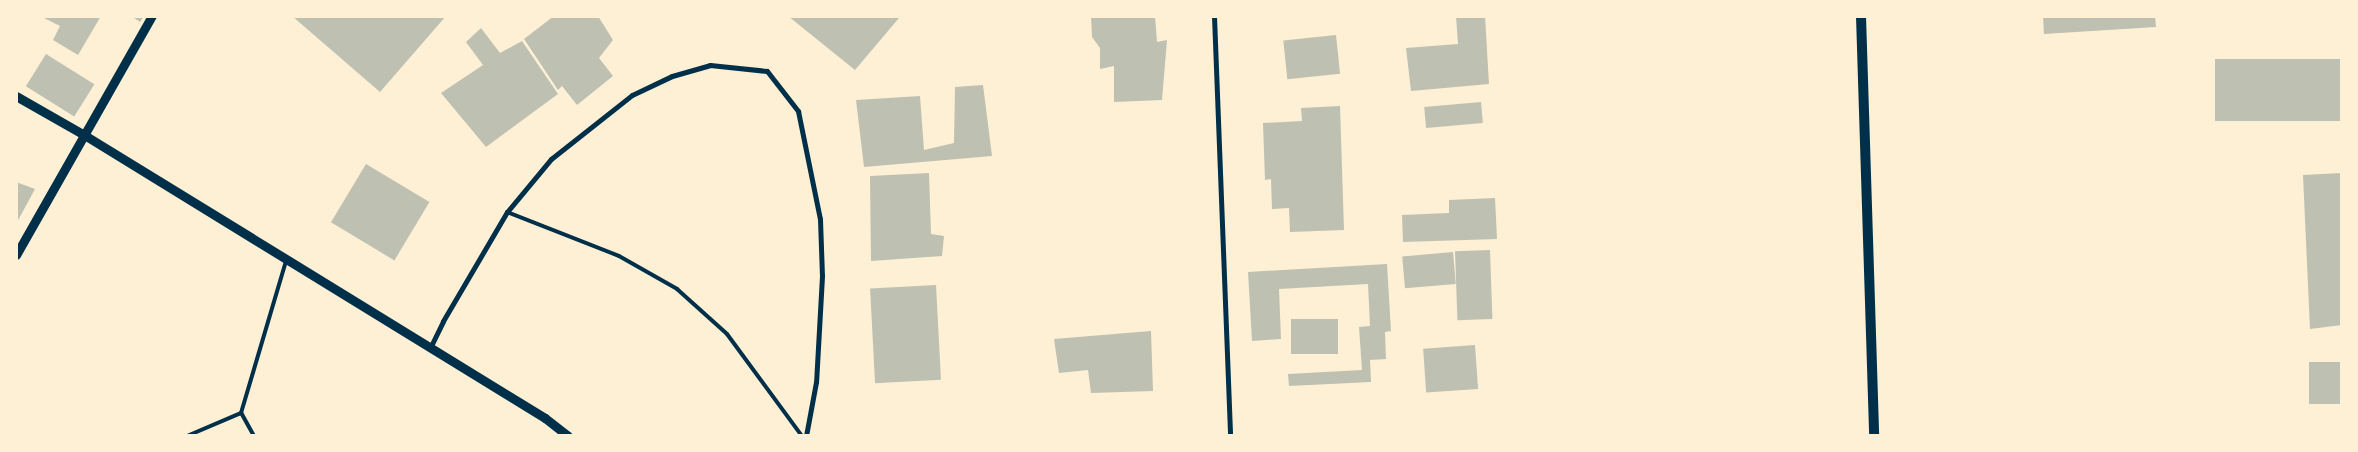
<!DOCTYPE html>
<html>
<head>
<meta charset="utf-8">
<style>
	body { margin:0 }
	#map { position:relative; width:2358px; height:452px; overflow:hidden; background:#fdf0d5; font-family:Figtree,sans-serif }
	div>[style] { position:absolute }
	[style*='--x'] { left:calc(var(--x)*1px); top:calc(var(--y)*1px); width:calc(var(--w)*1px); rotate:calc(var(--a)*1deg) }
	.building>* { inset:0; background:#bec0b2; transform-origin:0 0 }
	.service>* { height:4px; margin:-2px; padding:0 2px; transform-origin:2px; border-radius:2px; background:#003049 }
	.minor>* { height:5px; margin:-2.5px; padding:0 2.5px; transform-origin:2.5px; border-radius:2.5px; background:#003049 }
	.tertiary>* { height:9px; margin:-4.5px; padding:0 4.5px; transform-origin:4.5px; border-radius:4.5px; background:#003049 }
	.secondary>* { height:10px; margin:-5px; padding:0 5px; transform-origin:5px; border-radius:5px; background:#003049 }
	span { translate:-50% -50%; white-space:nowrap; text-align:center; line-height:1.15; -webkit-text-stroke:4px #fdf0d5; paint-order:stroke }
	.frame { position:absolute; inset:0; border:18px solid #fdf0d5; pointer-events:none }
</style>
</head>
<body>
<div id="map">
	<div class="building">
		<i style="clip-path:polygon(40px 16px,101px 16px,78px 55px,53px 40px,60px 26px)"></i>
		<i style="clip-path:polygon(131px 16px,144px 16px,140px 22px)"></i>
		<i style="clip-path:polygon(292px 16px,446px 16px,380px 92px)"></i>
		<i style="clip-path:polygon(554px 16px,598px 16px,613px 40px,599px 58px,613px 76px,577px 105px,562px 86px,558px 90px,524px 39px)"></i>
		<i style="clip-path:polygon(788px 16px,897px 16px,899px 18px,855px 70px)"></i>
		<i style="clip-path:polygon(1091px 16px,1155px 16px,1157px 42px,1167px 40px,1162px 100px,1114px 102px,1114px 66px,1100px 69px,1100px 48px,1092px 37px)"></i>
		<i style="clip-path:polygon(1456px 16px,1485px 16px,1489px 84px,1411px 91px,1406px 48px,1458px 44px)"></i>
		<i style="clip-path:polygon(2043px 16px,2155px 16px,2156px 27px,2044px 34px)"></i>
		<i style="clip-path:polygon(481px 28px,500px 53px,522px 41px,558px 94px,486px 147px,441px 93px,483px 65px,466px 42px)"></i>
		<i style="left:1336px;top:35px;width:39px;height:53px;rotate:84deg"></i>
		<i style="left:46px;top:54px;width:57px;height:38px;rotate:32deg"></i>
		<i style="left:2342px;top:59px;width:62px;height:127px;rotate:90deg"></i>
		<i style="clip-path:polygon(983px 85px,992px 156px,864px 167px,856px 100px,920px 96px,924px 150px,954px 143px,955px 87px)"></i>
		<i style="left:1481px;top:102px;width:21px;height:57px;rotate:85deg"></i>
		<i style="clip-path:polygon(1340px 106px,1344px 230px,1290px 232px,1289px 208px,1272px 209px,1271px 179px,1265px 180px,1263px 123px,1302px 121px,1301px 108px)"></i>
		<i style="left:366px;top:164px;width:74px;height:68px;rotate:31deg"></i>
		<i style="clip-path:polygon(929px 173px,931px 234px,944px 236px,942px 256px,871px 261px,870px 176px)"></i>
		<i style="clip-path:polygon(2342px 173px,2342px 325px,2310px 329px,2303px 175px)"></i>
		<i style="clip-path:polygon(16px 182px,35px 189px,16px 224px)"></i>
		<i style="clip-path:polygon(1495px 198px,1497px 239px,1403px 242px,1402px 215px,1449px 213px,1449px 200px)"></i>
		<i style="left:1490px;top:250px;width:69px;height:35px;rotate:88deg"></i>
		<i style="left:1453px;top:252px;width:32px;height:51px;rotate:85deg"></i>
		<i style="clip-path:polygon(1387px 264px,1391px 331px,1385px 332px,1386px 359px,1370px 360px,1371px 382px,1289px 386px,1288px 374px,1362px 370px,1359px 327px,1370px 326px,1368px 284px,1279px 289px,1281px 339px,1252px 341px,1248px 272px)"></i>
		<i style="left:936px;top:285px;width:95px;height:66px;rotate:87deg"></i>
		<i style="left:1291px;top:319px;width:47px;height:35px"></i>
		<i style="clip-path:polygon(1151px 331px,1153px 391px,1091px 393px,1088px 370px,1059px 373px,1054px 339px)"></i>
		<i style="left:1475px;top:345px;width:44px;height:52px;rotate:86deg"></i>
		<i style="left:2342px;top:362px;width:42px;height:33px;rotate:90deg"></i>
	</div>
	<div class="service">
		<i style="--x:507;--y:212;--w:120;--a:21.4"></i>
		<i style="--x:619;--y:256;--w:67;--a:29.6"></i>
		<i style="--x:677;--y:289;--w:67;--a:42"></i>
		<i style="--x:727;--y:334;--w:127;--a:53.7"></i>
		<i style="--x:187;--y:436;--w:59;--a:-23.1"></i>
		<i style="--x:254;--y:436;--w:26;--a:-119"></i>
		<i style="--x:241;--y:413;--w:159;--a:-73.5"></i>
	</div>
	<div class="minor">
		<i style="--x:1214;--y:16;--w:420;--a:87.8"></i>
		<i style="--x:430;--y:348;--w:30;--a:-64"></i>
		<i style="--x:443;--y:321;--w:126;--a:-59.6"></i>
		<i style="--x:507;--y:212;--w:69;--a:-50.3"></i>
		<i style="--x:551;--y:159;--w:103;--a:-38.3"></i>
		<i style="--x:632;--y:95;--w:44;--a:-25.4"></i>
		<i style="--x:672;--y:76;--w:40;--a:-16"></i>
		<i style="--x:710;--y:65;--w:57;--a:6"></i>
		<i style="--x:767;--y:71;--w:51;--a:52.2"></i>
		<i style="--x:798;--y:111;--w:110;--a:78.5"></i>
		<i style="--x:820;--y:219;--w:57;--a:88"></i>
		<i style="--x:822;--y:276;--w:106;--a:93.2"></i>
		<i style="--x:816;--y:382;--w:55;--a:100.5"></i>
	</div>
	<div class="tertiary">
		<i style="--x:16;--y:96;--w:81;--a:29.7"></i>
		<i style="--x:86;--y:136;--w:539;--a:31.57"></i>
		<i style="--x:545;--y:418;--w:29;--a:38"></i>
		<i style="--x:16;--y:255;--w:275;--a:-60.4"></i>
	</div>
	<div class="secondary">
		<i style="--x:1861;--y:16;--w:420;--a:88.2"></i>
	</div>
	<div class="frame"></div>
</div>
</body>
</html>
